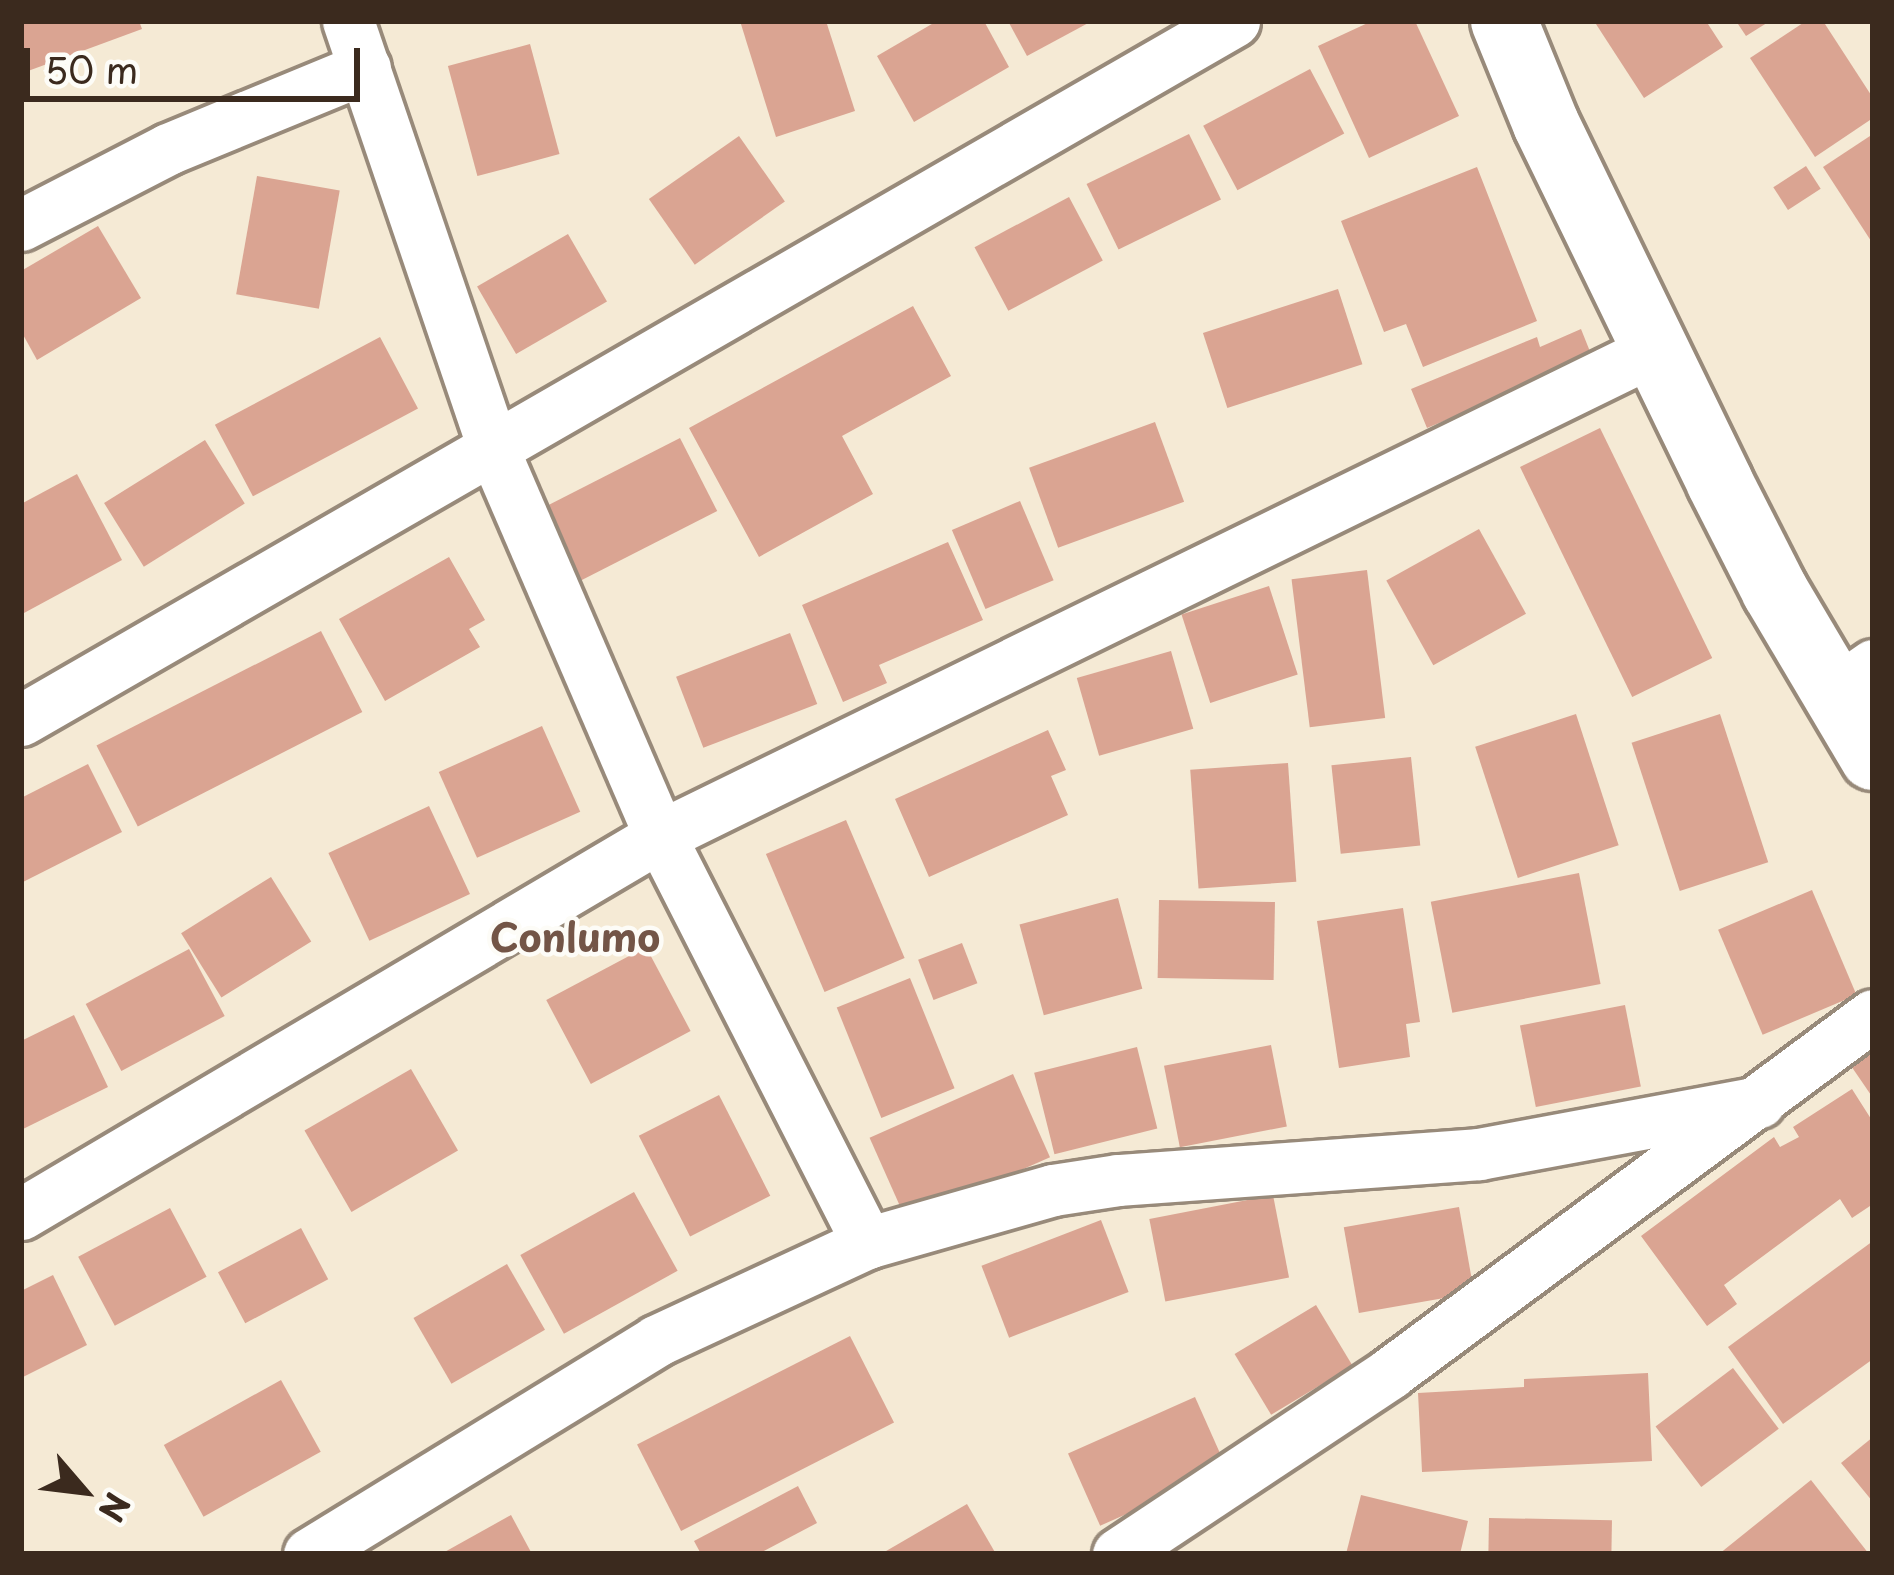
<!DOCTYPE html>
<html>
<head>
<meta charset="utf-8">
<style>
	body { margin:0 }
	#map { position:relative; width:1894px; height:1575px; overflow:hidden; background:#f5ead5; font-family:"Playpen Sans",sans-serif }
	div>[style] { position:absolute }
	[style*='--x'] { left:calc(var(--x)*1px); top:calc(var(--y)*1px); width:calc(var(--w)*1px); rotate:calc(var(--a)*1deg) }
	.building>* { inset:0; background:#daa492; transform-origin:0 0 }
	.roads { filter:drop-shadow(3px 0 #988a7a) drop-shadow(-3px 0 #988a7a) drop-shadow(0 3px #988a7a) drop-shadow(0 -3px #988a7a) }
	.street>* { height:51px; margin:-25.5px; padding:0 25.5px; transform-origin:25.5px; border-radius:25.5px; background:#fff }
	.secondary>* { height:66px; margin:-33px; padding:0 33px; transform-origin:33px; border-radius:33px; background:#fff }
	span { translate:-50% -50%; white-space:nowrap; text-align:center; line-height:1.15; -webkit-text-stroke:9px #fdfcf7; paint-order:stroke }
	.neighbourhood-label { font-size:39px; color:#735547; font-weight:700 }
	.frame { position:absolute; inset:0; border:24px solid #3b2a1e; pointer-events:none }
	.north { position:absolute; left:24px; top:1431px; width:120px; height:120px; -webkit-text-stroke:9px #fdfcf7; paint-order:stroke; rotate:118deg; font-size:33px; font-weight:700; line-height:48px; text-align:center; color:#3b2a1e }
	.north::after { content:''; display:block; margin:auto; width:42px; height:54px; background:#3b2a1e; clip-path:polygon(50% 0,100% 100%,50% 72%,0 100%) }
	.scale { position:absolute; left:24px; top:48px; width:336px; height:54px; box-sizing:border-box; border:6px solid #3b2a1e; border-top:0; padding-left:15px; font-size:36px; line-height:42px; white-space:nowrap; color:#3b2a1e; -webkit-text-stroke:9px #fdfcf7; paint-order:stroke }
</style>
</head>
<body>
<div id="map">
	<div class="building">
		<i style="clip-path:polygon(21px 21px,139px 21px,142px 29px,28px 71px,21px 52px)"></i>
		<i style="clip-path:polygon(740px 21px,826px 21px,855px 111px,776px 137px)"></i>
		<i style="clip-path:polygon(937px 21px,984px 21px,1009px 67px,914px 122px,877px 56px)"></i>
		<i style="clip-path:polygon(1008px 21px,1092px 21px,1027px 56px)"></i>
		<i style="clip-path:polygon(1372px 21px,1415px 21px,1459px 116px,1369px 158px,1318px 46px)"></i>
		<i style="clip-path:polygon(1594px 21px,1706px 21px,1723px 47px,1644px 98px)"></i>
		<i style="clip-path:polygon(1736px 21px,1770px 21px,1746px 36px)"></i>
		<i style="clip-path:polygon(1806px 21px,1823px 21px,1873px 98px,1873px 118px,1815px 157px,1750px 58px)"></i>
		<i style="left:530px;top:44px;width:114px;height:85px;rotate:75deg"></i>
		<i style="left:1310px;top:69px;width:73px;height:121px;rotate:62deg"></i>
		<i style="left:1189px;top:134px;width:73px;height:114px;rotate:64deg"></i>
		<i style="clip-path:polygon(1873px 134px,1873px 244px,1823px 167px)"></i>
		<i style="left:739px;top:136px;width:80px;height:110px;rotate:55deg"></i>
		<i style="left:1806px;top:166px;width:27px;height:39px;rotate:57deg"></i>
		<i style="clip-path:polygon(1477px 167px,1537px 321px,1423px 367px,1406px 324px,1384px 332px,1341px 221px)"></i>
		<i style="left:257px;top:176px;width:84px;height:120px;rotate:10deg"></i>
		<i style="left:1069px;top:197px;width:72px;height:107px;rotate:62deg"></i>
		<i style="clip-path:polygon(98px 226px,141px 298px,37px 360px,21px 331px,21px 271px)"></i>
		<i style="left:568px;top:234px;width:78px;height:105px;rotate:60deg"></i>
		<i style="left:1338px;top:289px;width:79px;height:142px;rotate:72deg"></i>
		<i style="clip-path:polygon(913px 306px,951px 376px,842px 436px,873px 494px,759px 557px,689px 428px)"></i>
		<i style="clip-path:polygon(1581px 329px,1593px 359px,1427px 428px,1411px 389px,1537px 337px,1540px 347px)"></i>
		<i style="left:380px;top:337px;width:81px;height:187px;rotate:62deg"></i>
		<i style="left:1155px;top:422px;width:85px;height:134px;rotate:70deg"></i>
		<i style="left:1600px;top:428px;width:256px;height:89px;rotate:64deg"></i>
		<i style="left:680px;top:438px;width:82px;height:153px;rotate:63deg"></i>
		<i style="left:205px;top:440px;width:75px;height:119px;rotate:58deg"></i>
		<i style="clip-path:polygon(77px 474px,122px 560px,24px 613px,21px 504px)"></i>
		<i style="left:1020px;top:501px;width:86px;height:74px;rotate:67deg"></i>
		<i style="left:1479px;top:529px;width:97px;height:106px;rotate:61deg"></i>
		<i style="clip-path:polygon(948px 542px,983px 620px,879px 665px,887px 683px,843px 702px,802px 605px)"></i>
		<i style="clip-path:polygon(449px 557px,485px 620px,469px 629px,480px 647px,385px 701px,339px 619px)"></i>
		<i style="left:1367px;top:570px;width:149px;height:76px;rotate:83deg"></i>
		<i style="left:1269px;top:586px;width:93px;height:92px;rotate:72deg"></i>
		<i style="left:321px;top:631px;width:91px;height:252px;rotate:63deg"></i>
		<i style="left:790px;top:633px;width:76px;height:122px;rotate:69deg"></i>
		<i style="left:1171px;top:651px;width:81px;height:98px;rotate:74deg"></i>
		<i style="left:1576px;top:714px;width:138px;height:106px;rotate:72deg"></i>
		<i style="left:1720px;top:714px;width:156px;height:93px;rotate:72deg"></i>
		<i style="left:542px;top:726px;width:94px;height:113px;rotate:66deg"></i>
		<i style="clip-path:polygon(1048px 730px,1066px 770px,1051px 776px,1068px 815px,929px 877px,895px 799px)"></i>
		<i style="left:1411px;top:757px;width:89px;height:80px;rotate:84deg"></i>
		<i style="left:1288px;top:763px;width:119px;height:98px;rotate:86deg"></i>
		<i style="clip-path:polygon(88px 764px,122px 832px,21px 883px,21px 798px)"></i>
		<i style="left:429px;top:806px;width:97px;height:111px;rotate:65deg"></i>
		<i style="left:846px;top:820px;width:150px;height:87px;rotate:67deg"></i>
		<i style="left:1579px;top:873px;width:113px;height:151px;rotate:79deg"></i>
		<i style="left:271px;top:877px;width:76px;height:106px;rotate:58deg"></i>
		<i style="left:1812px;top:890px;width:114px;height:102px;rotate:67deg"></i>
		<i style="left:1118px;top:898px;width:94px;height:102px;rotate:75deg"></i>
		<i style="left:1159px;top:900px;width:116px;height:78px;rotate:1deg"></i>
		<i style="clip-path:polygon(1403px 908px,1420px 1022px,1406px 1024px,1410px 1057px,1339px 1068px,1317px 921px)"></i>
		<i style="left:962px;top:943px;width:43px;height:47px;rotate:69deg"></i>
		<i style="left:646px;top:947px;width:95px;height:113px;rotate:62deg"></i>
		<i style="left:189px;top:949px;width:76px;height:117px;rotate:62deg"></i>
		<i style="left:910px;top:978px;width:119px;height:79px;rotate:68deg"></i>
		<i style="left:1625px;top:1005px;width:83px;height:107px;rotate:79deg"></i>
		<i style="clip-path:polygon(74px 1015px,108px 1087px,21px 1130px,21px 1041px)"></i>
		<i style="clip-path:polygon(1873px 1041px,1873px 1098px,1847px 1060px)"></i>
		<i style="left:1271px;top:1045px;width:83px;height:109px;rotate:79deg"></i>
		<i style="left:1137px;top:1047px;width:84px;height:106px;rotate:76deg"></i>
		<i style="left:411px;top:1069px;width:94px;height:123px;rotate:60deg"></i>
		<i style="left:1013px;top:1074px;width:91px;height:157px;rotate:66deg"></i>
		<i style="clip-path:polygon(1852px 1089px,1873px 1122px,1873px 1204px,1852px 1218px,1840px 1199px,1724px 1285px,1737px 1304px,1707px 1326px,1641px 1236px,1774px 1137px,1780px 1147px,1799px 1137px,1793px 1127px)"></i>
		<i style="left:719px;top:1095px;width:113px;height:90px;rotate:63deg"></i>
		<i style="left:634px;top:1192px;width:90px;height:130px;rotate:61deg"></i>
		<i style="left:1273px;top:1195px;width:84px;height:126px;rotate:79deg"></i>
		<i style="left:1459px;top:1207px;width:87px;height:117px;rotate:80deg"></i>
		<i style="left:170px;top:1208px;width:78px;height:104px;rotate:62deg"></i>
		<i style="left:1101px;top:1220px;width:77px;height:128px;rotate:69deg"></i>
		<i style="left:301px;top:1228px;width:58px;height:94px;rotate:62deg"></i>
		<i style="clip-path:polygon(1873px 1241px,1873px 1359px,1783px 1424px,1728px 1347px)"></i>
		<i style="left:507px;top:1264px;width:76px;height:108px;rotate:60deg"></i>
		<i style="clip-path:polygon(53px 1275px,87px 1345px,21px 1378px,21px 1291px)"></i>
		<i style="left:1316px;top:1305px;width:71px;height:95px;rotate:59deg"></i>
		<i style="left:850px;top:1336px;width:97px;height:239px;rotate:63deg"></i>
		<i style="left:1733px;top:1368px;width:76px;height:97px;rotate:53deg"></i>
		<i style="clip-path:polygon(1648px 1373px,1652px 1461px,1422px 1472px,1418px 1393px,1524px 1387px,1524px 1379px)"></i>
		<i style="left:281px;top:1380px;width:82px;height:134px;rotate:61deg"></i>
		<i style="left:1195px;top:1397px;width:79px;height:139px;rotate:66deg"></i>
		<i style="clip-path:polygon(1873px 1437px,1873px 1502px,1841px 1463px)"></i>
		<i style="clip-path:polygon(1811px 1480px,1869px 1554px,1719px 1554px)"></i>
		<i style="clip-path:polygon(798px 1486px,817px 1523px,758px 1554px,701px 1554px,694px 1541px)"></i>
		<i style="clip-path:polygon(1361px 1495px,1468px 1521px,1460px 1554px,1346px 1554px)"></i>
		<i style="clip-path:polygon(967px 1504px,996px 1554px,881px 1554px)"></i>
		<i style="clip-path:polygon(511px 1515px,532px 1554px,441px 1554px)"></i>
		<i style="left:1489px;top:1518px;width:123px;height:36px;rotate:1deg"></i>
	</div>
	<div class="roads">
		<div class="street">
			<i style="--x:348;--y:21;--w:454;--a:71.2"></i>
			<i style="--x:494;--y:451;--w:419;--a:66.7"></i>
			<i style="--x:660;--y:836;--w:457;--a:63"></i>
			<i style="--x:21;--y:225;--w:165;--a:-27.3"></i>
			<i style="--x:168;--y:149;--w:213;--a:-22.4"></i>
			<i style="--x:1833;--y:693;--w:49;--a:-35"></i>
			<i style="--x:21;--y:720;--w:1400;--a:-29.95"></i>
			<i style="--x:21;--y:1214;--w:742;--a:-30.61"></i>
			<i style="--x:660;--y:836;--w:1106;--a:-26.06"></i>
			<i style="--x:309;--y:1554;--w:407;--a:-31.5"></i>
			<i style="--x:656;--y:1341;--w:233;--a:-24.9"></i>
			<i style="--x:867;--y:1243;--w:193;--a:-15.9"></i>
			<i style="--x:1053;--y:1190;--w:66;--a:-8.7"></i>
			<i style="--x:1118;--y:1180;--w:362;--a:-4.1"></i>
			<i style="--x:1479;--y:1154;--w:285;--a:-10.5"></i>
			<i style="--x:1118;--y:1554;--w:327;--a:-33.6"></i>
			<i style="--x:1390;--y:1373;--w:601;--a:-36.55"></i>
		</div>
		<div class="secondary">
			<i style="--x:1504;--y:21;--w:111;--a:67.8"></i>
			<i style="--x:1546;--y:124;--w:399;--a:64.1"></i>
			<i style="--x:1720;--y:483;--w:121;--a:63"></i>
			<i style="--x:1775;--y:591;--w:193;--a:59.4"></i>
		</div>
	</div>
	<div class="neighbourhood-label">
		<span style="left:575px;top:936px">Conlumo</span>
	</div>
	<div class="frame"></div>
	<div class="north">N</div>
	<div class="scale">50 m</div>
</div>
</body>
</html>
